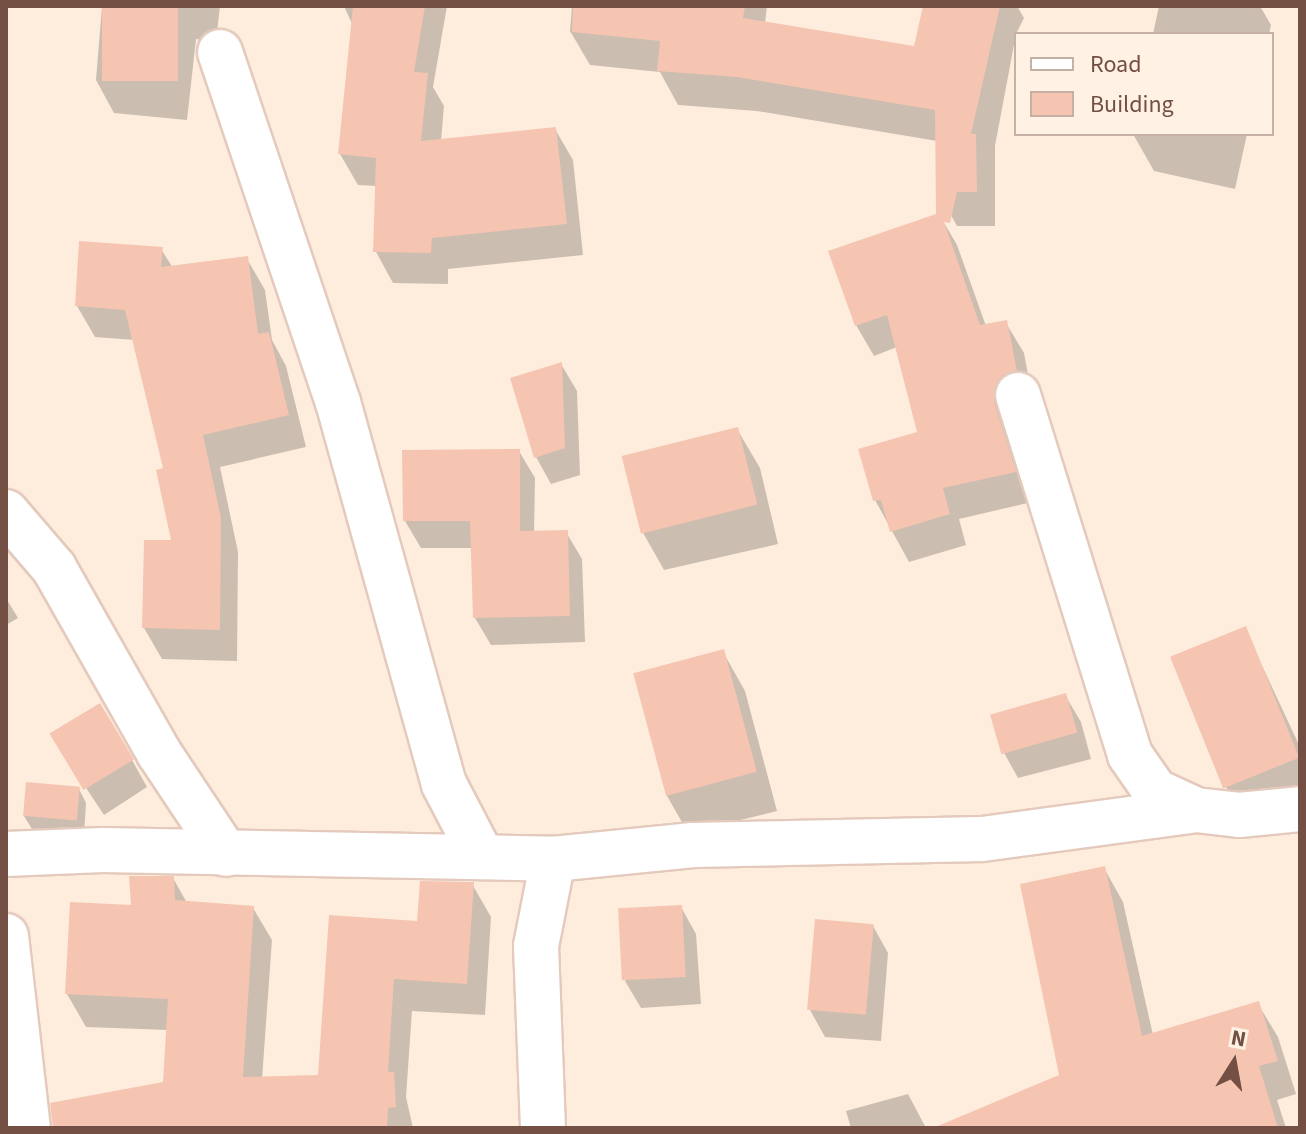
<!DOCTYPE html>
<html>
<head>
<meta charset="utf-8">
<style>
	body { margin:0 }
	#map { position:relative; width:1306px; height:1134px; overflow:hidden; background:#feeddd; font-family:"Source Sans 3",sans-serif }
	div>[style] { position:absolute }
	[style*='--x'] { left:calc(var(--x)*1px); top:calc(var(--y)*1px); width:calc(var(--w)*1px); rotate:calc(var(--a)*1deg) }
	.shadow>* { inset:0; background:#0003 }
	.building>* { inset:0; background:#f5c5b2; transform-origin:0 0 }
	.roads { filter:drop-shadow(2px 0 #e4cabc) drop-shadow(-2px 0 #e4cabc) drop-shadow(0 2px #e4cabc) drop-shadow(0 -2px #e4cabc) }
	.minor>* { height:44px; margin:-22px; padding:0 22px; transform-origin:22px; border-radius:22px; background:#fff }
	span { translate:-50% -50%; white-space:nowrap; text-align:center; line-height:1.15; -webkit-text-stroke:6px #fff2e4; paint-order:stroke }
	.frame { position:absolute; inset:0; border:8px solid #745044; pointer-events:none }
	.legend { position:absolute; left:1014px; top:32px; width:260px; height:104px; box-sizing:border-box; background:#fff2e4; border:2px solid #c7b1a4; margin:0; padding:10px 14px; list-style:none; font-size:24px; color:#745044 }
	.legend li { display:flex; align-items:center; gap:16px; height:40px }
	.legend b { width:40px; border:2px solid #c7b1a4 }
	.north { position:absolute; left:1194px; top:1022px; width:80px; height:80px; -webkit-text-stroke:6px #fff2e4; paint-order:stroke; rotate:11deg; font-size:22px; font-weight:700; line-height:32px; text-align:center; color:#745044 }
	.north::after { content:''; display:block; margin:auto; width:28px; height:36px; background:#745044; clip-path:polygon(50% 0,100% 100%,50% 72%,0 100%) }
</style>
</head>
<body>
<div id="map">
	<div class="shadow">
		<i style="clip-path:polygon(102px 6px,220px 6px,216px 42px,196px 39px,187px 120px,114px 113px,96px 80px)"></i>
		<i style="clip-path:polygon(344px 6px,447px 6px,433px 87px,444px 106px,441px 141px,555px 129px,573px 160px,583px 255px,448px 269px,448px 284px,393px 283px,376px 252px,377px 186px,358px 185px,340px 154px,353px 26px)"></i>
		<i style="clip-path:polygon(572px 6px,767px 6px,765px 23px,915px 48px,925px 6px,1017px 6px,1024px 18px,1016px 34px,995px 146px,995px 226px,957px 226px,938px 192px,937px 141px,757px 111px,678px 105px,660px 72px,590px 65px,570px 31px)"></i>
		<i style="clip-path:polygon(1159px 6px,1260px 6px,1271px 25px,1269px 34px,1153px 34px)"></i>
		<i style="clip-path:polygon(1133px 134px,1247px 134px,1235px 189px,1154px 171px)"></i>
		<i style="clip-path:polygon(939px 214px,957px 245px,986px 326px,1006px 323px,1024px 353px,1033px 401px,1032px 502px,959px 519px,966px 545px,909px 562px,875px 500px,919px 433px,897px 347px,874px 356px,856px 325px)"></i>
		<i style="clip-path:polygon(161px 249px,173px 268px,247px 259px,265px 290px,272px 340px,286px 366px,306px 447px,220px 467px,238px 552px,237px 661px,162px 659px,144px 628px,174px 542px,165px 470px,135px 340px,95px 337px,77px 306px)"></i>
		<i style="clip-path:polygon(561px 364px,577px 391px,580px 475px,551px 484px,536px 457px)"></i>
		<i style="clip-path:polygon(737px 429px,760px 468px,778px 544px,664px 570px,642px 531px)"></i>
		<i style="clip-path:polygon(519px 451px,535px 478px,534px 533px,566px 532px,582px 559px,585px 642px,491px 645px,475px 618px,473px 548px,421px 548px,405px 521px)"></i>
		<i style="clip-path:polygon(6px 598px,18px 618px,6px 625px)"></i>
		<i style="clip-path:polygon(1245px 629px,1300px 747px,1300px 804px,1248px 826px,1226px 787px)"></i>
		<i style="clip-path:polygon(723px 652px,745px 691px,777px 811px,688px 833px,666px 794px)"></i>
		<i style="clip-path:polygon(1065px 695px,1081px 722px,1091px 759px,1018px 778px,1003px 751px)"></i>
		<i style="clip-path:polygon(132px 760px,147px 787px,104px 815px,69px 762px)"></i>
		<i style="clip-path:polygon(79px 789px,86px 803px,84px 835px,32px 829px,24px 816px)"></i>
		<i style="clip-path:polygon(1104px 868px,1123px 902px,1153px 1035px,1258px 1004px,1278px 1037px,1296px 1094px,1277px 1100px,1286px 1128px,975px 1128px,1061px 1076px)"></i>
		<i style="clip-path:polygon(173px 878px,187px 903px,253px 908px,272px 940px,262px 1079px,320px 1077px,419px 923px,472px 884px,491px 917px,485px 1015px,412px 1011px,406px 1097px,413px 1128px,69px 1128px,164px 1083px,168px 1030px,86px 1027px,67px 994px,133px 907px)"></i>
		<i style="clip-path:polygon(681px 907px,696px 934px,701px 1004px,641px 1008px,625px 981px)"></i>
		<i style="clip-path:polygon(873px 926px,888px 953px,881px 1041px,825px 1037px,810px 1010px)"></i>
		<i style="clip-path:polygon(908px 1094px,926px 1128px,851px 1128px,846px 1111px)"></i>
	</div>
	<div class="building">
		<i style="left:102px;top:6px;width:76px;height:75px"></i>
		<i style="clip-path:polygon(353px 6px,425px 6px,414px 72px,428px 73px,421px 141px,556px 127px,567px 224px,432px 238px,431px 253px,373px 252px,376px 158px,338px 154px)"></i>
		<i style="clip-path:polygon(573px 6px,745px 6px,743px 18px,914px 46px,923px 6px,1000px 6px,971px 134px,976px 134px,977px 192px,957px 192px,950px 223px,944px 222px,980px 325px,1007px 320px,1017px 371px,999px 379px,994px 402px,1016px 472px,943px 488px,950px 514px,890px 532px,881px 500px,873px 501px,858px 449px,917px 432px,887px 315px,855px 326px,828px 251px,936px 214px,935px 110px,737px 77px,657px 71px,660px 41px,572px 32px)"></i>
		<i style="clip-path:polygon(79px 241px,163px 247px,161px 267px,248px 256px,258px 334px,269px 332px,289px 415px,203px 435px,221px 518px,220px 630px,142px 628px,144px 540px,171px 540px,156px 470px,163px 468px,125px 310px,75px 306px)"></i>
		<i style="clip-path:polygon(562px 362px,565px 448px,534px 458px,510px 378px)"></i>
		<i style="left:738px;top:427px;width:80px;height:120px;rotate:76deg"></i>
		<i style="clip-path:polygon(520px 449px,520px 531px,568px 530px,570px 616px,473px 618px,470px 521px,403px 521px,402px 450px)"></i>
		<i style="left:1246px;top:626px;width:142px;height:82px;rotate:68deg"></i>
		<i style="left:724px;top:649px;width:127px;height:94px;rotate:75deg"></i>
		<i style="left:1066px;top:693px;width:41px;height:79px;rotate:74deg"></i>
		<i style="left:100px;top:703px;width:66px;height:59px;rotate:59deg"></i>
		<i style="left:26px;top:782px;width:54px;height:34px;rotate:5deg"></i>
		<i style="clip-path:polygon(1105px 866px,1142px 1036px,1259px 1001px,1278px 1061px,1259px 1066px,1278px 1128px,933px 1128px,1059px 1075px,1020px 884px)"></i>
		<i style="clip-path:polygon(129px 876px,174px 876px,175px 900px,254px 906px,243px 1077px,318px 1075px,329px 915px,417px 921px,420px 881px,474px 882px,467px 984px,394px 979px,388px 1072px,394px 1072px,396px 1107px,388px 1108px,387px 1128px,53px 1128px,50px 1103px,163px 1082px,168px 999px,65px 994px,70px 902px,131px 905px)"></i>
		<i style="left:682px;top:905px;width:72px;height:64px;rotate:87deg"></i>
		<i style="left:815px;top:919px;width:59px;height:91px;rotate:5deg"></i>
	</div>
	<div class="roads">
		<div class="minor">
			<i style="--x:220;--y:52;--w:369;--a:71.4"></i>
			<i style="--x:338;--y:402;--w:396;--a:74.5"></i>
			<i style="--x:444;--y:784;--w:82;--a:62.5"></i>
			<i style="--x:1018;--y:395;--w:377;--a:72.7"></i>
			<i style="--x:1130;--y:755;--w:44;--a:55.2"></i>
			<i style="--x:1155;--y:791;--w:45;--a:24.9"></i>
			<i style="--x:1196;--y:810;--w:43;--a:6.6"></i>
			<i style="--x:1239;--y:815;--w:61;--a:-5.6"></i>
			<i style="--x:6;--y:512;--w:74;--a:49.4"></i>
			<i style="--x:54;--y:568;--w:213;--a:60.4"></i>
			<i style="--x:159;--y:753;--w:121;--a:56.4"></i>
			<i style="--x:6;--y:854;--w:97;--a:-2.4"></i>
			<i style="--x:103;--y:850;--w:450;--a:1.1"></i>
			<i style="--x:6;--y:936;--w:193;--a:83.5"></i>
			<i style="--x:543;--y:1128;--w:182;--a:-92.2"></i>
			<i style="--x:536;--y:946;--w:89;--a:-78.9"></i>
			<i style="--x:553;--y:859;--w:141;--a:-5.7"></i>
			<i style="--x:693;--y:845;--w:289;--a:-1.2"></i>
			<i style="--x:982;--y:839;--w:216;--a:-7.7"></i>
		</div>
	</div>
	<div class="frame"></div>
	<ul class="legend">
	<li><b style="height:10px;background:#fff"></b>Road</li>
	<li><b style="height:22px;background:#f5c5b2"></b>Building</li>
	</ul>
	<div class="north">N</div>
</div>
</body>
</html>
